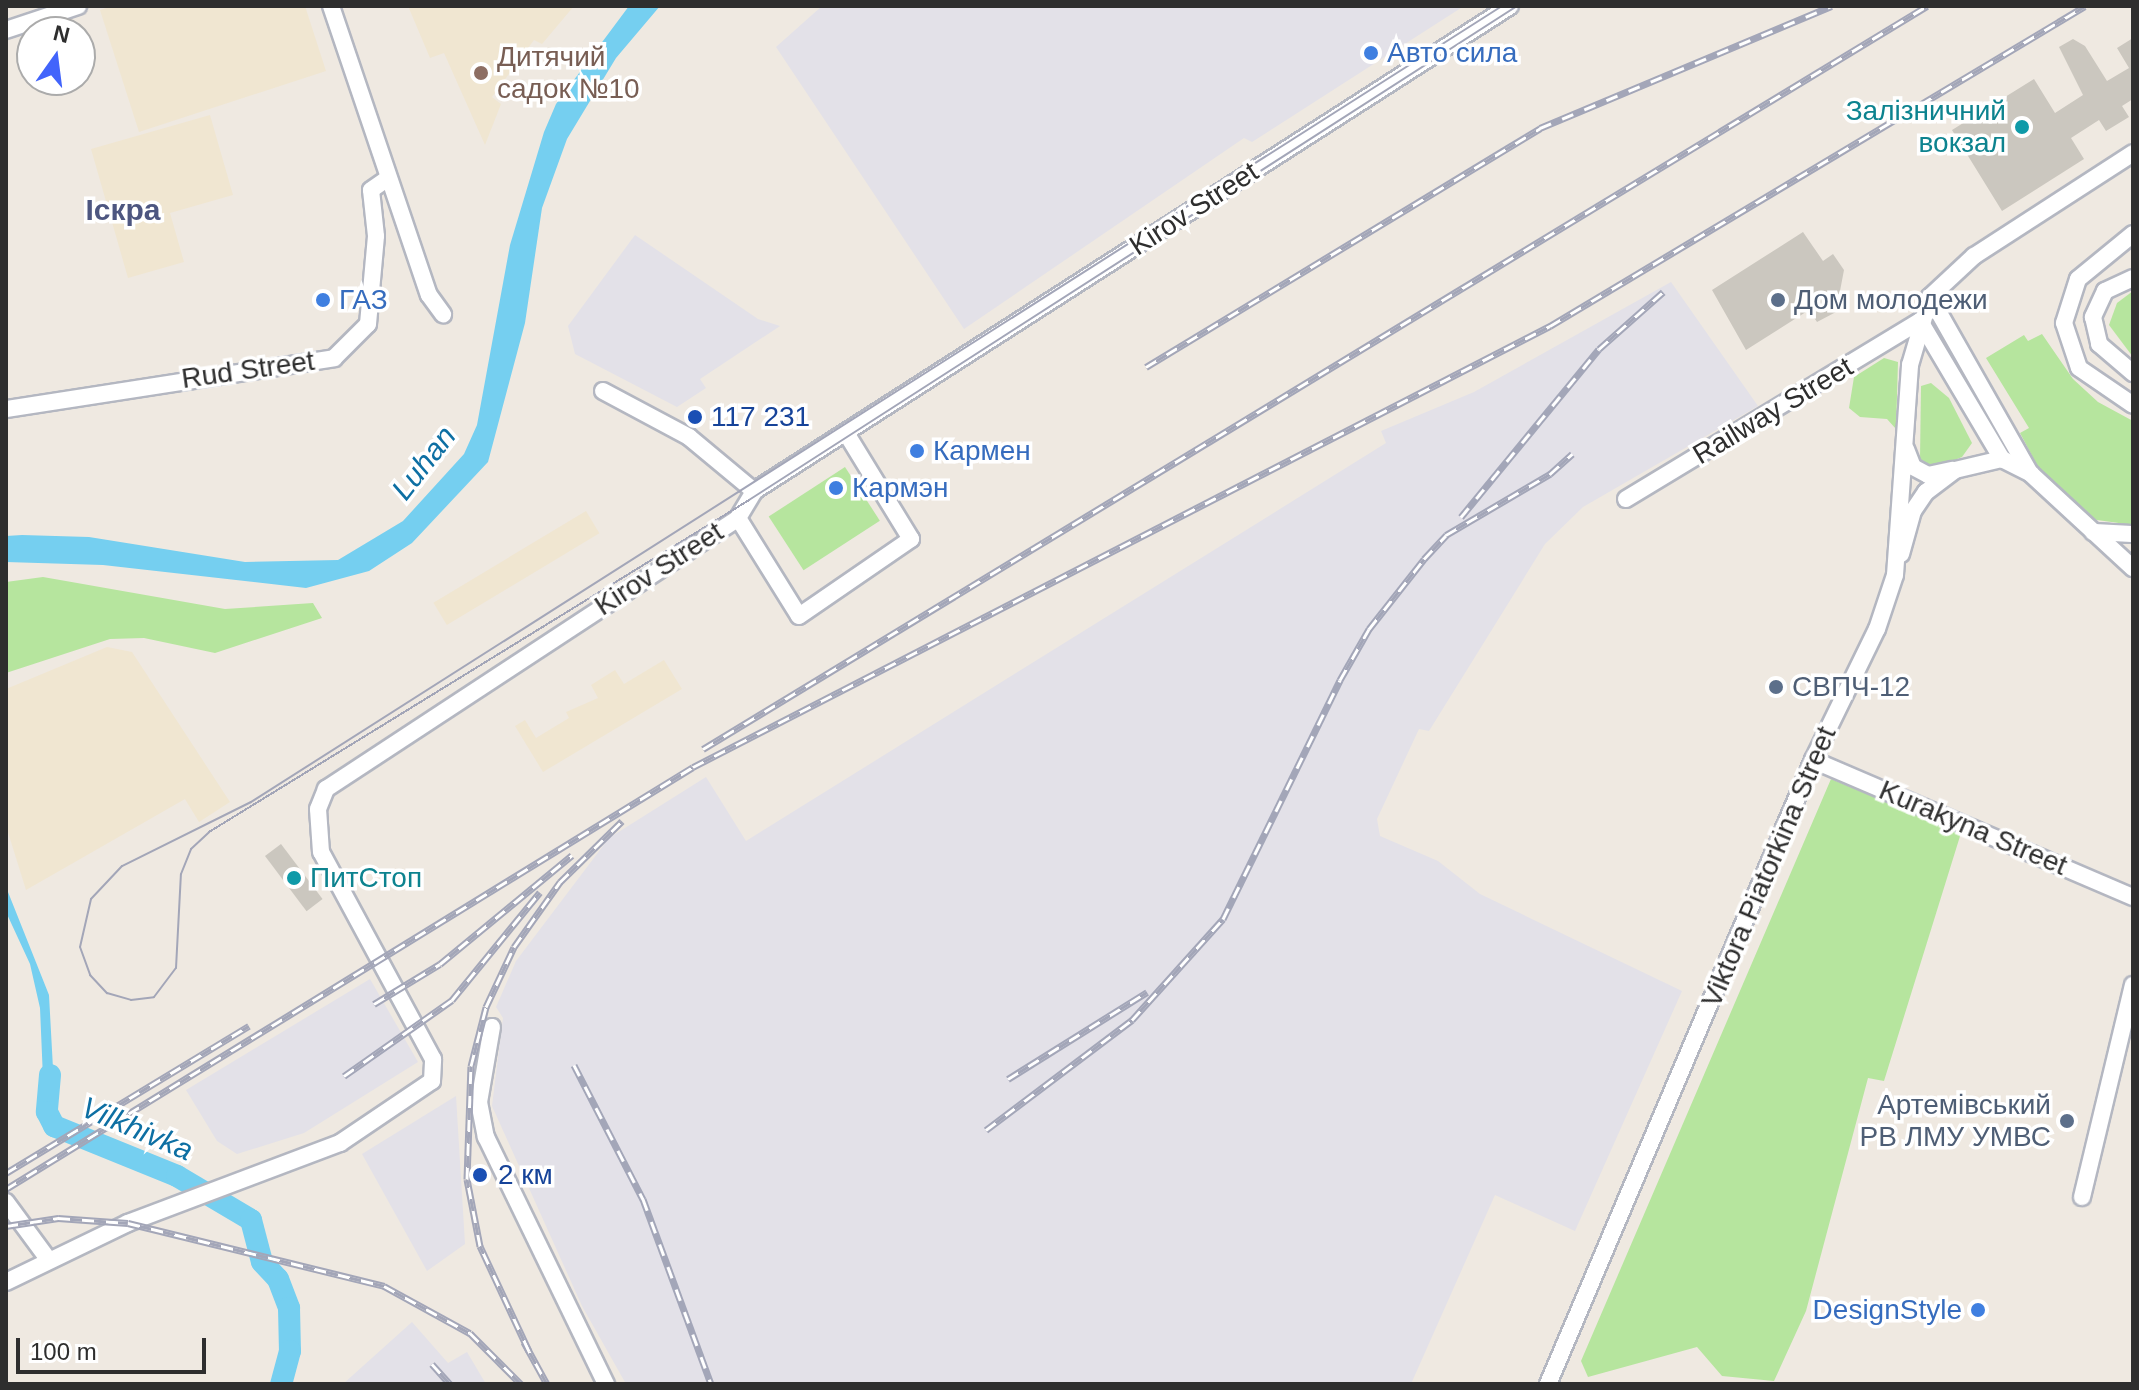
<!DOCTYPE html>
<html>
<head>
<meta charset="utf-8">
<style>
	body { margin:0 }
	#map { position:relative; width:2139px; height:1390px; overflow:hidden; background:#efe9e1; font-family:Helvetica,sans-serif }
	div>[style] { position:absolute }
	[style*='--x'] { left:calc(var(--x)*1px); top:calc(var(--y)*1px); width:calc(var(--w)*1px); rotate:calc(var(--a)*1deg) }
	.industrial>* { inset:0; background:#e3e1e8 }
	.education>* { inset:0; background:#f0e6d1; transform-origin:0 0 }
	.green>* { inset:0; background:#b6e59e; transform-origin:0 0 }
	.water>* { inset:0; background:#75cff0 }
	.river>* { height:22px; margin:-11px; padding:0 11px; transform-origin:11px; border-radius:11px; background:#75cff0 }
	.building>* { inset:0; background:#cbc7bf; transform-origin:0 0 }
	.roads { filter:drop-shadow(2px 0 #b4b7c1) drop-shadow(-2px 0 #b4b7c1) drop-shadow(0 2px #b4b7c1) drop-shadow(0 -2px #b4b7c1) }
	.minor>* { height:16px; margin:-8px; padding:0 8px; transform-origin:8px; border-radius:8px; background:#fff }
	.tram>* { height:2px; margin:-1px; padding:0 1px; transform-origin:1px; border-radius:1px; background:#a3a6b8 }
	.rail>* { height:7px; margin-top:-3.5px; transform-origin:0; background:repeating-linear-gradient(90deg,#fff 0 12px,#a3a6b8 0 24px); box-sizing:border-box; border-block:2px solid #a3a6b8 }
	.dots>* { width:22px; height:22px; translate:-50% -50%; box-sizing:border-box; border:4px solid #fff; border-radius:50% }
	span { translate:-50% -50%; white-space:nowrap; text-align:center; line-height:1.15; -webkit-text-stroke:7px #fff; paint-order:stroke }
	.shop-label { font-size:28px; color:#366cbe }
	.left { translate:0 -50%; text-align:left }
	.right { translate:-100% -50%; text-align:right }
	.education-label { font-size:28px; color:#785e54 }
	.culture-label { font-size:28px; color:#0d838f }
	.street-label { font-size:28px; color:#2e2e2e }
	.service-label { font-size:28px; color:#4e5e75 }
	.transit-label { font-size:28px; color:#164399 }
	.neighbourhood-label { font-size:30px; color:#4d5680; font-weight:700 }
	.water-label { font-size:30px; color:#0d6fa3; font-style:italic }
	.frame { position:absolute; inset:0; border:8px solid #2e2e2e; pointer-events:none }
	.north { position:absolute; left:16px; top:16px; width:80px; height:80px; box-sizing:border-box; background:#fff; border:2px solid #ababab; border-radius:50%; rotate:14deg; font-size:22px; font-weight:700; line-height:32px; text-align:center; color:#2e2e2e }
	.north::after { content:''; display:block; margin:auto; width:28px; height:36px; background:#4264fb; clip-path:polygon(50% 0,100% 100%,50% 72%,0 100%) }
	.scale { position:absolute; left:16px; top:1338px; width:190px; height:36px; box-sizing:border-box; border:4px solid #2e2e2e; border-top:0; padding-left:10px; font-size:24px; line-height:28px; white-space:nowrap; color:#2e2e2e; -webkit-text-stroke:6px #fff; paint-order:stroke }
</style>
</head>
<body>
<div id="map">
	<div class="industrial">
		<i style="clip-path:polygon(822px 6px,1464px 6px,1252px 142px,1244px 138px,964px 329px,776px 47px)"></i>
		<i style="clip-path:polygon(635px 235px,758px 319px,780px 326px,700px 379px,706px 388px,677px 407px,575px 354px,568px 326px)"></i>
		<i style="clip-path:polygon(1671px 282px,1758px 406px,1583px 507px,1545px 544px,1429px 731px,1419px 729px,1377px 819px,1380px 836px,1438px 861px,1480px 894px,1682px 991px,1575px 1231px,1495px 1195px,1411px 1384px,626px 1384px,582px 1306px,492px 1106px,503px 1018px,496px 1007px,516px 961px,609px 838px,706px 777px,746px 841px,1386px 443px,1381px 431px,1474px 392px)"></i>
		<i style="clip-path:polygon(370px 979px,418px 1062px,304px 1133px,237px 1154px,217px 1141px,186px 1090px)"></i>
		<i style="clip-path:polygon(456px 1096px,465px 1244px,427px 1271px,362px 1154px)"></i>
		<i style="clip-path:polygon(412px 1322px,448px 1363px,467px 1352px,486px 1384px,343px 1384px)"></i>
	</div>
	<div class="education">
		<i style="clip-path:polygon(113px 6px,305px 6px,326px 71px,139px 132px,100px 10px)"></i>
		<i style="clip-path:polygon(408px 6px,426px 7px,574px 6px,542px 44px,534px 40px,492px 97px,501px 104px,485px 145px,444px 53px,430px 58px)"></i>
		<i style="clip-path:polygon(210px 115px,233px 195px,170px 213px,184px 262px,128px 278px,91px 149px)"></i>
		<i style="left:586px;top:511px;width:26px;height:178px;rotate:59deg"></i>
		<i style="clip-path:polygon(107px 647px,132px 652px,230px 802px,199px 822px,185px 799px,26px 890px,6px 826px,6px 689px)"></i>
		<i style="clip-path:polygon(664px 660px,682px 689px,543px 772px,515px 726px,525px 720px,536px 738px,569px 718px,566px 712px,598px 698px,591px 685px,615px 670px,624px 684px)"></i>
	</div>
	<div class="green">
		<i style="clip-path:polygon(2133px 291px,2133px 357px,2109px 325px,2117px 303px)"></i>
		<i style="clip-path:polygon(2042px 334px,2073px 379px,2098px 402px,2133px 421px,2133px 525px,2090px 519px,2039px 469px,2020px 433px,2029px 428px,1986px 358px,2024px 335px,2028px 341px)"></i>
		<i style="clip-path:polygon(1884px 358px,1898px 362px,1896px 429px,1887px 419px,1860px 417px,1849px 408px,1854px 377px)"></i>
		<i style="clip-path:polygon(1931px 383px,1949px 398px,1972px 443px,1962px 457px,1935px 468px,1920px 459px,1921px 386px)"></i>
		<i style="left:845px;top:467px;width:64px;height:91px;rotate:57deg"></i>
		<i style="clip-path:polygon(43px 577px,225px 609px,313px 603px,322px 618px,215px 653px,144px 638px,110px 639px,6px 673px,6px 582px)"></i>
		<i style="clip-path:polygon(1831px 779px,1961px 833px,1884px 1081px,1868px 1078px,1806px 1311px,1774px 1381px,1722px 1376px,1697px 1347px,1588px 1377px,1581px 1361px)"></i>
	</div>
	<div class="water">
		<i style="clip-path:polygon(629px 6px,660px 6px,616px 58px,567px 139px,542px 208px,525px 323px,488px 462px,412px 543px,369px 571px,306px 588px,103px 565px,6px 562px,6px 536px,22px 535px,89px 537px,245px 562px,338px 560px,403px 521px,464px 454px,477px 425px,510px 245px,544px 132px,556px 104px)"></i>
		<i style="clip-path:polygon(6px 887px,49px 995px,55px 1105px,44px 1102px,40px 1008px,30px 964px,6px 912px)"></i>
	</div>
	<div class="river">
		<i style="--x:50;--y:1075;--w:37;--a:95"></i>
		<i style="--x:47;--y:1112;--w:16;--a:63"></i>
		<i style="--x:54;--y:1126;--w:133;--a:22.1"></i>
		<i style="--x:177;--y:1176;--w:86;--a:30.7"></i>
		<i style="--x:251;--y:1220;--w:43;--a:75.3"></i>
		<i style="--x:262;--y:1262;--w:23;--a:47"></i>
		<i style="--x:278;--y:1279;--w:31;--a:69"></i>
		<i style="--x:289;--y:1308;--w:43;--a:88.7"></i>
		<i style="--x:290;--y:1351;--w:34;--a:105"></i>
	</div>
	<div class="building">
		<i style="clip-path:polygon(2133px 38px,2133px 99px,2122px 106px,2129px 117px,2106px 131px,2099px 120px,2071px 138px,2084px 159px,2002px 211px,1952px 130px,2034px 79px,2055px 113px,2083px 95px,2059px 47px,2073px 39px,2085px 46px,2107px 81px,2129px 68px,2117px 48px)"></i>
		<i style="clip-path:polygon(1803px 232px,1823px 261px,1833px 254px,1844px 270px,1836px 312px,1817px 322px,1809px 310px,1746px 350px,1712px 290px)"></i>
		<i style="left:281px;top:844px;width:69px;height:20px;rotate:53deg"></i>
	</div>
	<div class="roads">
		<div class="minor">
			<i style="--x:331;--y:6;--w:305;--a:71.3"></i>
			<i style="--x:429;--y:295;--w:24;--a:54"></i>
			<i style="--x:6;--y:30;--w:76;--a:-18.4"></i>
			<i style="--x:2133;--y:234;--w:71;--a:140.7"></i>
			<i style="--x:2078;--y:279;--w:46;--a:107.7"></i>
			<i style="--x:2064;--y:323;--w:47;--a:71.6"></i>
			<i style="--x:2079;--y:368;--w:65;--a:34.4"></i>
			<i style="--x:2133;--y:278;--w:31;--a:155"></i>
			<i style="--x:2105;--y:291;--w:29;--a:115"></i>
			<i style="--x:2093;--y:317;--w:28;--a:77"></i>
			<i style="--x:2099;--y:344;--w:45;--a:40.5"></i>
			<i style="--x:1930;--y:297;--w:202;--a:60.4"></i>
			<i style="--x:603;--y:391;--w:98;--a:28.1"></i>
			<i style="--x:689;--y:437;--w:85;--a:39.7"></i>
			<i style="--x:6;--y:409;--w:332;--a:-8.8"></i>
			<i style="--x:334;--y:358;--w:48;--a:-45"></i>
			<i style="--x:368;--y:324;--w:88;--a:-84.8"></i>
			<i style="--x:376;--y:236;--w:46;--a:-96.2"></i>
			<i style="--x:371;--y:190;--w:21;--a:-35"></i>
			<i style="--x:1906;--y:449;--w:19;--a:69"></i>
			<i style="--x:1913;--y:467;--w:17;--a:28"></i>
			<i style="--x:1928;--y:475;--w:25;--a:-12"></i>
			<i style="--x:1626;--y:499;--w:344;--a:-31.2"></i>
			<i style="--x:1920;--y:321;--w:161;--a:59.3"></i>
			<i style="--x:738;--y:518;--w:115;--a:58.1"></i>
			<i style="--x:799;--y:616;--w:136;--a:-34.5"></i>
			<i style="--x:911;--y:539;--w:124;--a:-121.5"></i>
			<i style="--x:2093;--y:532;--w:40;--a:2.9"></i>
			<i style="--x:1901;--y:554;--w:45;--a:-74.4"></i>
			<i style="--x:1913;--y:511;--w:23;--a:-56"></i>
			<i style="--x:1926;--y:492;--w:36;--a:-37"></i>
			<i style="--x:1955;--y:470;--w:48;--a:-13.2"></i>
			<i style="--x:2002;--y:459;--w:33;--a:27"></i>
			<i style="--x:2031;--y:474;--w:139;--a:42.7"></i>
			<i style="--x:1813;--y:760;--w:348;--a:23.2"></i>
			<i style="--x:492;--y:1027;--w:76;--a:99.8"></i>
			<i style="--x:479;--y:1102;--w:36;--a:79"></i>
			<i style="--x:486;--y:1137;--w:275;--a:64.1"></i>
			<i style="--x:2082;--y:1197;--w:218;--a:-76.5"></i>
			<i style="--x:6;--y:1202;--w:71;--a:53.6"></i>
			<i style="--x:6;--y:1282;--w:136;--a:-25.8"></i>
			<i style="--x:128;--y:1223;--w:227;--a:-20.7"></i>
			<i style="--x:340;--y:1143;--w:111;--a:-34"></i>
			<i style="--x:432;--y:1081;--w:22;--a:-87"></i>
			<i style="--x:433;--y:1059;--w:235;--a:-118.4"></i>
			<i style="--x:321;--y:852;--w:43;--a:-94"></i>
			<i style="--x:318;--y:809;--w:22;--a:-68"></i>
			<i style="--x:326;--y:789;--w:493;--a:-33.3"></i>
			<i style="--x:738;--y:518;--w:31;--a:-59"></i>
			<i style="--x:754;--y:491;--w:898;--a:-32.68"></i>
			<i style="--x:1548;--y:1384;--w:678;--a:-66.99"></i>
			<i style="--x:1813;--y:760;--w:146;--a:-64"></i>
			<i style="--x:1877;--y:629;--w:57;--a:-71.6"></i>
			<i style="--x:1895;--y:575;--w:211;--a:-85.9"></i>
			<i style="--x:1910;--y:365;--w:71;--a:-73.6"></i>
			<i style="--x:1930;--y:297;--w:60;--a:-43"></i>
			<i style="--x:1974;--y:256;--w:189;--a:-32.9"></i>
		</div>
	</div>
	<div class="tram">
		<i style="--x:1502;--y:6;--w:1483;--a:147.53"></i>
		<i style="--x:251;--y:802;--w:144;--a:153.6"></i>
		<i style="--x:122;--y:866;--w:45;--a:133.2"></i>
		<i style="--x:91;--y:899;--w:49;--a:102.9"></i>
		<i style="--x:80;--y:947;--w:30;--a:70"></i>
		<i style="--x:90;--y:975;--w:25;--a:47"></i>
		<i style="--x:107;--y:993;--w:25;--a:16"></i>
		<i style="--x:131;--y:1000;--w:23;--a:-7"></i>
		<i style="--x:154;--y:997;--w:36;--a:-53"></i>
		<i style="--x:176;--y:968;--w:94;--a:-87"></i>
		<i style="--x:181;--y:874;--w:27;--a:-68"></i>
		<i style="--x:191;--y:849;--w:25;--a:-43"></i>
		<i style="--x:209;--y:832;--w:634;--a:-31.58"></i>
		<i style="--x:749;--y:500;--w:913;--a:-32.75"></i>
	</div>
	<div class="rail">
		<i style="--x:1146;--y:367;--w:461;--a:-31.2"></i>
		<i style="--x:1540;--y:128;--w:316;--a:-22.7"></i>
		<i style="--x:1461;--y:517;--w:217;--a:-50.6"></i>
		<i style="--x:1599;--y:349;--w:86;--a:-41.7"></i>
		<i style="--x:703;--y:749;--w:1432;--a:-31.26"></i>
		<i style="--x:374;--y:1004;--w:77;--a:-31.2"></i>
		<i style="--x:440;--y:964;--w:171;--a:-39.5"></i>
		<i style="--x:574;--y:1065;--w:151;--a:62.8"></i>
		<i style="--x:643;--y:1199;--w:197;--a:69.8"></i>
		<i style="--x:344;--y:1076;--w:132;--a:-35.1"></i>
		<i style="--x:452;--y:1000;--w:139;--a:-50.8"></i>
		<i style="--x:1008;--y:1079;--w:164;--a:-32"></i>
		<i style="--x:986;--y:1130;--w:183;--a:-37"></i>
		<i style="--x:1132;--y:1020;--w:136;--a:-48"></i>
		<i style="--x:1223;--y:919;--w:266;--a:-63.9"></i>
		<i style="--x:1340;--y:680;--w:59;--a:-60.4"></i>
		<i style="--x:1369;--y:629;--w:89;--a:-51.8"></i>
		<i style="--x:1424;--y:559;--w:33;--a:-47"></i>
		<i style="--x:1446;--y:535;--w:121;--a:-30.4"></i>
		<i style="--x:1550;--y:474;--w:30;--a:-42"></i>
		<i style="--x:6;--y:1173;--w:284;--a:-31.2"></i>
		<i style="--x:6;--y:1189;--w:806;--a:-31.56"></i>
		<i style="--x:693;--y:767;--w:964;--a:-27.23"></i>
		<i style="--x:1550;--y:326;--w:623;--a:-30.88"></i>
		<i style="--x:6;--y:1226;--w:53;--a:-8.7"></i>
		<i style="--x:58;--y:1218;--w:70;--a:4.1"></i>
		<i style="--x:128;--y:1223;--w:264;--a:13.8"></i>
		<i style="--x:384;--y:1286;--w:98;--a:28.7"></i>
		<i style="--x:470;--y:1333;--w:72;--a:45"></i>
		<i style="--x:524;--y:1342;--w:48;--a:61.3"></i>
		<i style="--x:529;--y:1351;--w:116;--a:-115"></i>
		<i style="--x:480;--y:1246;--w:68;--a:-101"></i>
		<i style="--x:467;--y:1179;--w:113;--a:-88"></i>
		<i style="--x:471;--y:1066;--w:61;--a:-75.7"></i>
		<i style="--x:486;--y:1007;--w:66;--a:-65"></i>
		<i style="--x:514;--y:947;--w:80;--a:-54.7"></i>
		<i style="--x:560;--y:882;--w:87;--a:-44.5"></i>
		<i style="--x:432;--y:1364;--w:27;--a:48"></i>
	</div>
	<div class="dots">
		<i style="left:1371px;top:53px;background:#3f7fe0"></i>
		<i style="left:481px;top:73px;background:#8d6e63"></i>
		<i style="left:2022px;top:127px;background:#0f9aa8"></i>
		<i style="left:323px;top:300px;background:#3f7fe0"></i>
		<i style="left:1778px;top:300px;background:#5c6f8a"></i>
		<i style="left:695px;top:417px;background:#1a4fb4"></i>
		<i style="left:917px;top:451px;background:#3f7fe0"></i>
		<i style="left:836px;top:488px;background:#3f7fe0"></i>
		<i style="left:1776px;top:687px;background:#5c6f8a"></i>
		<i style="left:294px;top:878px;background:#0f9aa8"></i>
		<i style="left:2067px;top:1121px;background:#5c6f8a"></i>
		<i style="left:480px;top:1175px;background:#1a4fb4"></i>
		<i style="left:1978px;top:1310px;background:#3f7fe0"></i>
	</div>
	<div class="shop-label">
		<span class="left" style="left:1387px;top:53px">Авто сила</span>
		<span class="left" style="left:339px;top:300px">ГАЗ</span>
		<span class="left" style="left:933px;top:451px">Кармен</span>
		<span class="left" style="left:852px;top:488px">Кармэн</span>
		<span class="right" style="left:1962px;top:1310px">DesignStyle</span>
	</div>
	<div class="education-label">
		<span class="left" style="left:497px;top:73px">Дитячий<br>садок №10</span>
	</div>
	<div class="culture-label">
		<span class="right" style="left:2006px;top:127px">Залізничний<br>вокзал</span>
		<span class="left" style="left:310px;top:878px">ПитСтоп</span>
	</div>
	<div class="street-label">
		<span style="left:1194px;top:209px;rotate:-33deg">Kirov Street</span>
		<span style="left:248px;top:370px;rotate:-8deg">Rud Street</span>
		<span style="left:1773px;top:411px;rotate:-31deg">Railway Street</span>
		<span style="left:659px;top:569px;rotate:-33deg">Kirov Street</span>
		<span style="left:1973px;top:828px;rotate:23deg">Kurakyna Street</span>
		<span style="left:1769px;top:867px;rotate:-67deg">Viktora Piatorkina Street</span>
	</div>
	<div class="service-label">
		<span class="left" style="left:1794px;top:300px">Дом молодежи</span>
		<span class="left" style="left:1792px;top:687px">СВПЧ-12</span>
		<span class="right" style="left:2051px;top:1121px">Артемівський<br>РВ ЛМУ УМВС</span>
	</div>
	<div class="transit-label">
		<span class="left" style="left:711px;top:417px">117 231</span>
		<span class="left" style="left:498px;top:1175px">2 км</span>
	</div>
	<div class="neighbourhood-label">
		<span style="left:123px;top:210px">Іскра</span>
	</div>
	<div class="water-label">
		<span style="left:424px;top:463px;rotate:-52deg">Luhan</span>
		<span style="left:137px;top:1129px;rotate:23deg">Vilkhivka</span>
	</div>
	<div class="frame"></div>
	<div class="north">N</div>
	<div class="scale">100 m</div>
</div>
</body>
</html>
